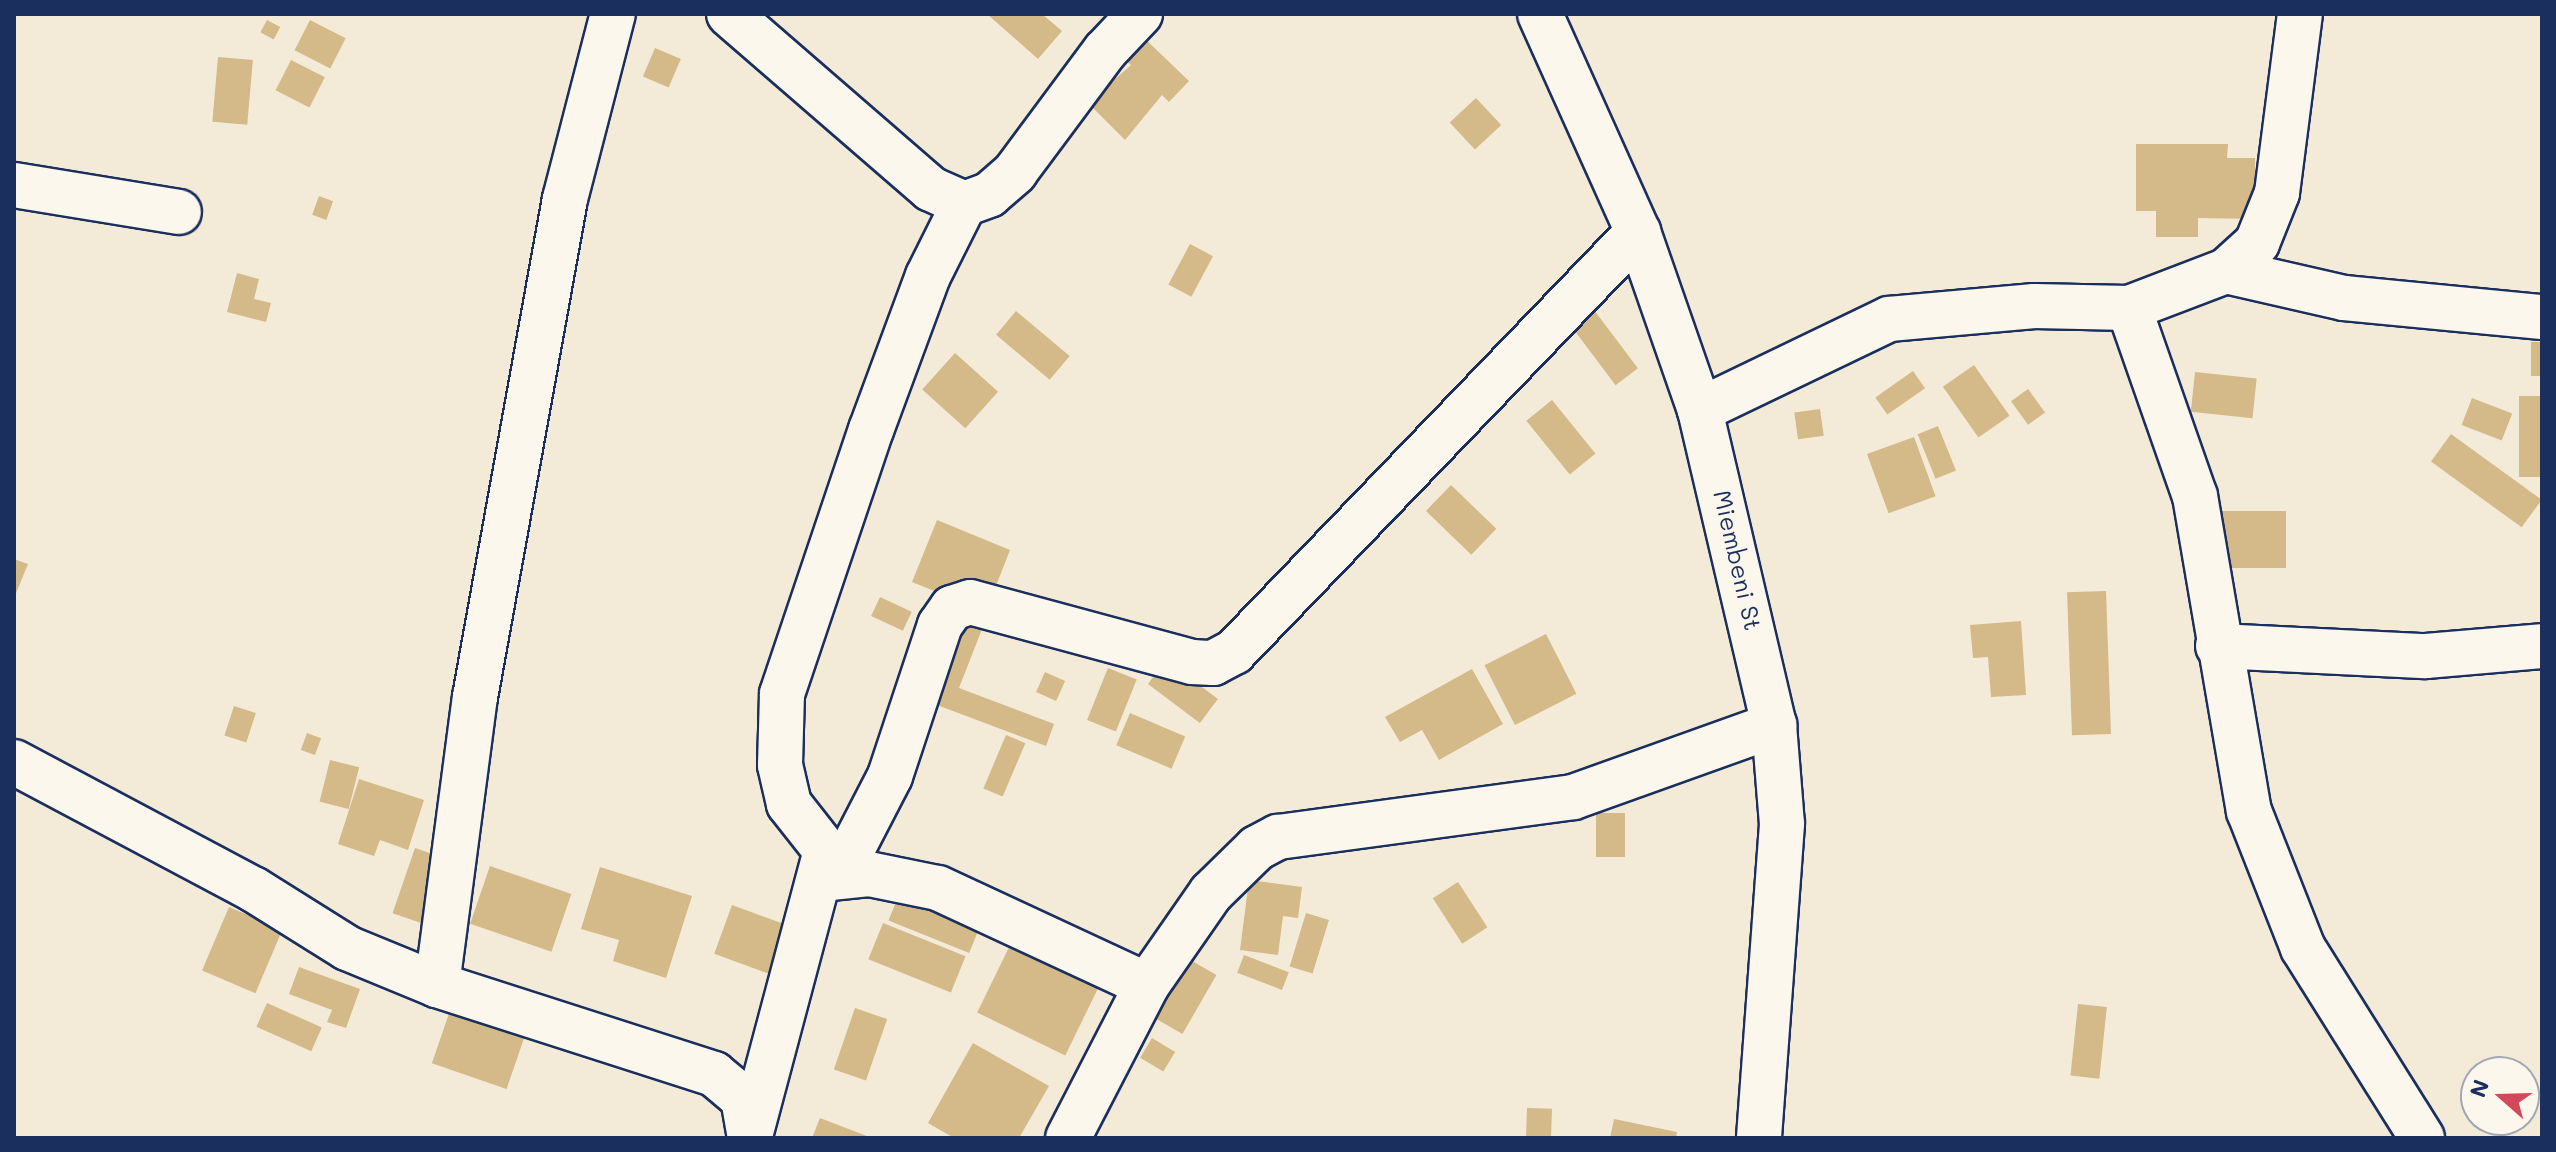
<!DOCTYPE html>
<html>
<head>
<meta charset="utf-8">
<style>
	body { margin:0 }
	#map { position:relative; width:2556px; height:1152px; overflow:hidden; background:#f3ebd8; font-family:Mali,sans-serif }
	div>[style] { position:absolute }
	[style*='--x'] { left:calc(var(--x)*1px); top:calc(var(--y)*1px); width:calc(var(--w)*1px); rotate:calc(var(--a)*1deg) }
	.building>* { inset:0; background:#d4b989; transform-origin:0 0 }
	.roads { filter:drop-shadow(2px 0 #1b2f5e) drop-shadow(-2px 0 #1b2f5e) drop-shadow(0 2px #1b2f5e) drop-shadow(0 -2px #1b2f5e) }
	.minor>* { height:44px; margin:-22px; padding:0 22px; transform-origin:22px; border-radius:22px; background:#fbf7ec }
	span { translate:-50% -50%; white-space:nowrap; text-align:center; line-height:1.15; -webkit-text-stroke:7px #fbf7ec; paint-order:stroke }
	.street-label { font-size:24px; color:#1b2f5e }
	.frame { position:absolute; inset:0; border:16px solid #1b2f5e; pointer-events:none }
	.north { position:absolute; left:2460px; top:1056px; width:80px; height:80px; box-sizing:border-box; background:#fbf7ec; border:2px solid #a1a7b3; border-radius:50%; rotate:290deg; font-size:22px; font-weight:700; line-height:32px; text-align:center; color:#1b2f5e }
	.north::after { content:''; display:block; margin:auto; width:28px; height:36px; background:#d1495b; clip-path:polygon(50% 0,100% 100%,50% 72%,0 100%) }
</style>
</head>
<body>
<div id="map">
	<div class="building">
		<i style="clip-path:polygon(987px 14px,1042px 14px,1062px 31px,1038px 59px)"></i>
		<i style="left:267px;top:20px;width:15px;height:14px;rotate:28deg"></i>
		<i style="left:310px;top:20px;width:40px;height:34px;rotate:27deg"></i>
		<i style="clip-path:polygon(1142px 36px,1189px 81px,1169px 102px,1162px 95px,1125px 140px,1088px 103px,1131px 65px,1122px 57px)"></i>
		<i style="left:655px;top:48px;width:28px;height:31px;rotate:23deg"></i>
		<i style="left:218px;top:57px;width:35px;height:65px;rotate:5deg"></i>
		<i style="left:291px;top:60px;width:38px;height:34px;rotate:27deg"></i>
		<i style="left:1476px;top:98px;width:37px;height:36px;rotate:47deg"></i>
		<i style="clip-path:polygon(2136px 144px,2228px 144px,2227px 158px,2255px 158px,2255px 219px,2198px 218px,2198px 237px,2156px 237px,2156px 211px,2136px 211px)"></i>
		<i style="left:319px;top:196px;width:15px;height:20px;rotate:20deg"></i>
		<i style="left:1190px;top:244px;width:26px;height:46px;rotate:28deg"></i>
		<i style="clip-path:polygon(237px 273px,259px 279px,254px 299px,271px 303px,266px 322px,227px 312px)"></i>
		<i style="left:1594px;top:310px;width:73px;height:28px;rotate:53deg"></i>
		<i style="left:1016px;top:311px;width:70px;height:31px;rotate:40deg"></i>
		<i style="left:2542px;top:342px;width:34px;height:11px;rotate:90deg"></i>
		<i style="left:955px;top:353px;width:58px;height:49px;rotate:42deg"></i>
		<i style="left:1974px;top:365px;width:62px;height:38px;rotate:55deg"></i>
		<i style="left:1913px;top:371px;width:21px;height:46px;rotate:55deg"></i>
		<i style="left:2195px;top:372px;width:62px;height:40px;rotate:6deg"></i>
		<i style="left:2028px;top:389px;width:29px;height:21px;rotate:54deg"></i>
		<i style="left:2542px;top:396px;width:81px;height:23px;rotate:90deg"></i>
		<i style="left:2472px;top:398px;width:43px;height:29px;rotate:21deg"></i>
		<i style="left:1552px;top:400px;width:69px;height:33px;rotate:51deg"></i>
		<i style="left:1820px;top:409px;width:27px;height:26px;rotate:82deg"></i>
		<i style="left:1938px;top:426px;width:48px;height:22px;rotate:68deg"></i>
		<i style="left:2451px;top:434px;width:112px;height:34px;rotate:36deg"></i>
		<i style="left:1914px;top:437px;width:63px;height:50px;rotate:70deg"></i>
		<i style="left:1451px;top:485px;width:63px;height:36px;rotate:44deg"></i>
		<i style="left:2214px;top:511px;width:72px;height:57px"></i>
		<i style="clip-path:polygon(937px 520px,1010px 550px,990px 601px,949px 597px,912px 582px)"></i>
		<i style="clip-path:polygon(14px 559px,28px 564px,14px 598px)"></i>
		<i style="left:2106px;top:591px;width:143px;height:39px;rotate:88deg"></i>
		<i style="left:880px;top:597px;width:35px;height:21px;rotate:25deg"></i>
		<i style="clip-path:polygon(962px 615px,984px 624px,959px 688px,1054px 724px,1046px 746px,929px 702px)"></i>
		<i style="clip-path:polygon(2021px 621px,2026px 695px,1991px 697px,1988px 657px,1973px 658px,1970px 625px)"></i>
		<i style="left:1546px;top:634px;width:67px;height:69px;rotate:63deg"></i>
		<i style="left:1166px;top:660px;width:65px;height:30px;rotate:37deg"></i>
		<i style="left:1108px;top:668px;width:31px;height:56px;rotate:22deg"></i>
		<i style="clip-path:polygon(1472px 669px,1503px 724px,1439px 760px,1422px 730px,1400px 742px,1385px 717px)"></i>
		<i style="left:1045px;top:672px;width:22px;height:22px;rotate:24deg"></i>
		<i style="left:234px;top:706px;width:23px;height:31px;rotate:18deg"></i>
		<i style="left:1130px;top:713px;width:60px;height:35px;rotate:23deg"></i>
		<i style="left:307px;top:733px;width:15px;height:18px;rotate:20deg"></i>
		<i style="left:1006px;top:735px;width:21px;height:58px;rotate:23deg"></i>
		<i style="left:330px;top:760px;width:30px;height:43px;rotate:14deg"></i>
		<i style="clip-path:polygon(359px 779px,424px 800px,408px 850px,380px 840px,374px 856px,338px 844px)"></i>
		<i style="left:1596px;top:813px;width:29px;height:44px"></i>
		<i style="left:415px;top:848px;width:31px;height:69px;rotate:19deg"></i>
		<i style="left:490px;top:866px;width:86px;height:61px;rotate:19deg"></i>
		<i style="clip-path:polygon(600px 867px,692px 896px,666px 978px,613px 961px,619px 940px,581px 929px)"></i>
		<i style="clip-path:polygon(1249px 880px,1302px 887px,1298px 918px,1283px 916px,1278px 955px,1240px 950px)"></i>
		<i style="left:1458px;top:882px;width:54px;height:30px;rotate:57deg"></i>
		<i style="left:902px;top:887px;width:87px;height:36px;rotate:22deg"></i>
		<i style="left:732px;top:905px;width:68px;height:52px;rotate:20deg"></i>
		<i style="left:229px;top:907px;width:58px;height:69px;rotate:23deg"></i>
		<i style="left:1306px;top:913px;width:24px;height:56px;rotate:17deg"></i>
		<i style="left:883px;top:923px;width:89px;height:39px;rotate:22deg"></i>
		<i style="left:1014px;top:937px;width:98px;height:84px;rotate:26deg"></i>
		<i style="left:1244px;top:955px;width:48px;height:19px;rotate:21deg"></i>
		<i style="left:1187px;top:958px;width:34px;height:68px;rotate:30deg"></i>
		<i style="clip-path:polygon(299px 967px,360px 989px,346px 1028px,327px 1022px,332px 1010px,289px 994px)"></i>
		<i style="left:454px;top:999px;width:79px;height:68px;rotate:19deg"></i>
		<i style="left:267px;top:1003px;width:60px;height:26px;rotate:24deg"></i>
		<i style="left:2078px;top:1004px;width:29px;height:72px;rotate:6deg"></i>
		<i style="left:855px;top:1008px;width:34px;height:65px;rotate:19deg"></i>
		<i style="left:1152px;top:1038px;width:27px;height:23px;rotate:31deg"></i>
		<i style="clip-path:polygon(973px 1043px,1049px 1086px,1019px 1138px,954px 1138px,928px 1123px)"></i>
		<i style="left:1527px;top:1108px;width:25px;height:30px;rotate:2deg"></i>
		<i style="clip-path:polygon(820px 1118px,872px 1138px,812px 1138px)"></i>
		<i style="clip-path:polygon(1614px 1119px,1677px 1132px,1676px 1138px,1610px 1138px)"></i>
	</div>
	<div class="roads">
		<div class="minor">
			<i style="--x:729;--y:14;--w:267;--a:40.9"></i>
			<i style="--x:931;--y:189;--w:36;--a:24"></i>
			<i style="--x:964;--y:204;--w:27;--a:-20"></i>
			<i style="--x:989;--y:195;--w:35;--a:-41"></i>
			<i style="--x:1015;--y:172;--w:151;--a:-53.4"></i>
			<i style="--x:1105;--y:51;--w:51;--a:-46.6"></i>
			<i style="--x:1540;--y:14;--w:239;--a:65.8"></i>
			<i style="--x:1638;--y:232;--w:188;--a:70.8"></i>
			<i style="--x:1700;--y:410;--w:324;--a:76.8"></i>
			<i style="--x:1774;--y:725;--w:99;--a:85.4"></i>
			<i style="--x:1782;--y:824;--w:315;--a:94.2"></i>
			<i style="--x:14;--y:185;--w:167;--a:9.3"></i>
			<i style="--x:2226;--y:271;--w:121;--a:12.9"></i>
			<i style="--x:2344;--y:298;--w:199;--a:5.5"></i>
			<i style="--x:2129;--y:308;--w:199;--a:70.7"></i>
			<i style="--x:2195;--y:496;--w:320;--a:80.3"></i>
			<i style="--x:2249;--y:811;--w:147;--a:68.5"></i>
			<i style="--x:2303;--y:948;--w:224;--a:57.9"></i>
			<i style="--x:1700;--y:410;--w:210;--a:-25.7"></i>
			<i style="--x:1889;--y:319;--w:146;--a:-5.1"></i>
			<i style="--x:2034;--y:306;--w:95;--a:1.2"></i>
			<i style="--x:2129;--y:308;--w:104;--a:-20.9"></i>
			<i style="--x:2226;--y:271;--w:42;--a:-42.1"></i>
			<i style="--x:2257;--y:243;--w:54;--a:-68.2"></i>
			<i style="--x:2277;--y:193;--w:180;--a:-82.7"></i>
			<i style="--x:2218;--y:646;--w:208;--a:2.8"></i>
			<i style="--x:2426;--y:656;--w:116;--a:-4.9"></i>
			<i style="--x:14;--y:762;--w:271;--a:28"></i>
			<i style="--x:253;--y:889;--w:111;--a:32.1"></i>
			<i style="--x:347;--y:948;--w:97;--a:22.3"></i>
			<i style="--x:437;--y:985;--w:291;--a:17.8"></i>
			<i style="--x:714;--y:1074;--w:38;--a:40"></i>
			<i style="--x:743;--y:1098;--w:41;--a:80.1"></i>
			<i style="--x:840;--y:873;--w:109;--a:-62.7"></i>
			<i style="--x:890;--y:776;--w:159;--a:-71.7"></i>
			<i style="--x:940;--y:625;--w:21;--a:-55"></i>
			<i style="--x:952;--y:608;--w:19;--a:-18"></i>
			<i style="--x:970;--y:602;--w:230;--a:15.1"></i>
			<i style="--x:1192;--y:662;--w:21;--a:3"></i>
			<i style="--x:1213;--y:663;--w:24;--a:-28"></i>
			<i style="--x:1234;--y:652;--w:583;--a:-46.11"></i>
			<i style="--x:821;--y:879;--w:48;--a:-5.9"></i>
			<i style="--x:869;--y:874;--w:70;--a:11.5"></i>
			<i style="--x:938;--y:888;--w:230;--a:24.9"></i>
			<i style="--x:437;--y:985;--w:290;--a:-82.5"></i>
			<i style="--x:475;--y:697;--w:506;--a:-79.76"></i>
			<i style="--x:565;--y:199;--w:191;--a:-75.5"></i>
			<i style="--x:750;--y:1136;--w:295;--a:-75.1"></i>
			<i style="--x:826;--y:851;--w:60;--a:-128.2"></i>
			<i style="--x:789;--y:804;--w:40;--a:-103"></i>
			<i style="--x:780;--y:765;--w:71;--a:-88.4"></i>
			<i style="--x:782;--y:694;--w:279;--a:-71.4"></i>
			<i style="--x:871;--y:430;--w:164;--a:-69.7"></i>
			<i style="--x:928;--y:276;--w:80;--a:-63.4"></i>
			<i style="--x:1068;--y:1138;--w:172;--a:-62.7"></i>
			<i style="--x:1147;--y:985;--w:112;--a:-55.2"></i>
			<i style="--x:1211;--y:893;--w:64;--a:-44.4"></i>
			<i style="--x:1257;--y:848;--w:24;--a:-28"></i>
			<i style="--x:1278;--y:837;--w:298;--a:-7.7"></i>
			<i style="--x:1573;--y:797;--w:214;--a:-19.7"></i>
		</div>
	</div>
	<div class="street-label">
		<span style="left:1738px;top:560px;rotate:77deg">Miembeni St</span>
	</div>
	<div class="frame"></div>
	<div class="north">N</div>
</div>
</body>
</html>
